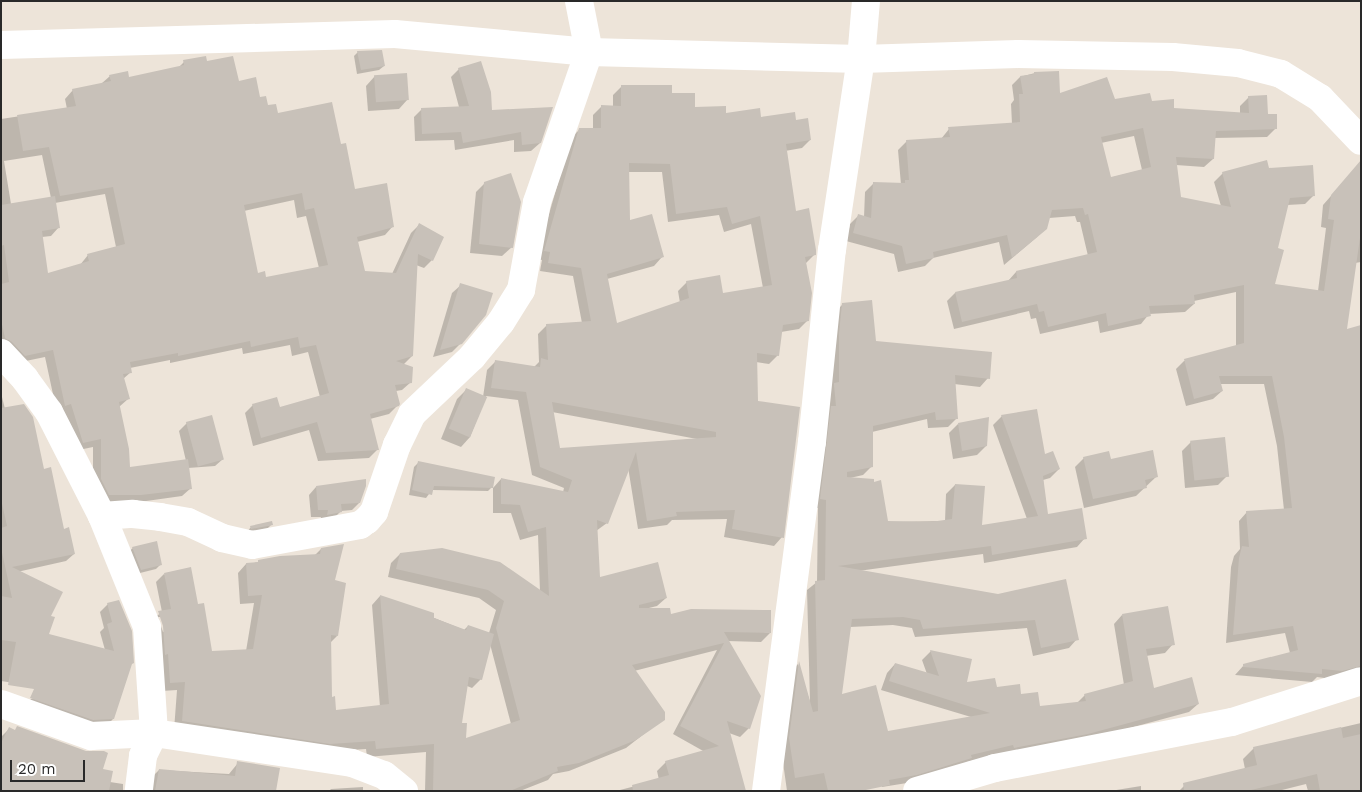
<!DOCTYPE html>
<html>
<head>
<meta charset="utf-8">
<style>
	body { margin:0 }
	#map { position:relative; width:1362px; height:792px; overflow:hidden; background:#ede4d9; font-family:"Work Sans",sans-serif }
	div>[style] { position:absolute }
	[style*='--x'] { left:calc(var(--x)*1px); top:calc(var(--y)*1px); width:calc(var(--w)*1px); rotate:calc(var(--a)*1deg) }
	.shadow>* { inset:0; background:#0003 }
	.building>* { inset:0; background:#c8c1b9; transform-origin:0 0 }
	.minor>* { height:28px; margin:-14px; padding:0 14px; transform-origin:14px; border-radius:14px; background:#fff }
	span { translate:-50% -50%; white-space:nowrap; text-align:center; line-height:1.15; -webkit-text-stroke:5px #fff; paint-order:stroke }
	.frame { position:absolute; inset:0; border:2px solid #292929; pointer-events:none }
	.scale { position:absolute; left:10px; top:760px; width:75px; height:22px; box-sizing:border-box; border:2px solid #292929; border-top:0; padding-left:6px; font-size:15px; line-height:18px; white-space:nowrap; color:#292929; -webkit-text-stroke:4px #fff; paint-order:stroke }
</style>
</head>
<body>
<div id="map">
	<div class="shadow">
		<i style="clip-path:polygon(358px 52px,384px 66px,379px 70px,357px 74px,354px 56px)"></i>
		<i style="clip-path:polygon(evenodd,184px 62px,206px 63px,238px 83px,277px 114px,340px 146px,354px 190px,393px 226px,385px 235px,357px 242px,364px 272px,392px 274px,411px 233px,419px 225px,432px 260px,424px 268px,416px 265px,412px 356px,403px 365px,411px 382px,402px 390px,396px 391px,398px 405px,389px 414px,370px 419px,377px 450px,369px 458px,318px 461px,309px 430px,253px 446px,245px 413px,253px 405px,279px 408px,320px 397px,308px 352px,292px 356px,290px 345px,243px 354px,242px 348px,170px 363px,170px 360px,130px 368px,131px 372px,123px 379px,128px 399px,119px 407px,128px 468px,186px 461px,179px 431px,187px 423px,223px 459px,215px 466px,188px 468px,191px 488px,182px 496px,132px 503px,101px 503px,93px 488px,93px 447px,74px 451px,57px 413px,45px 357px,16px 363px,1px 349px,1px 119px,67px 109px,65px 99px,73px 90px,101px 84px,110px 76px,128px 78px,178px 68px,184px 62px,42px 155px,51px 198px,11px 204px,4px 161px,42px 155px,184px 62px,105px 194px,116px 247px,88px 255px,80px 265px,47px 275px,42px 237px,51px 236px,59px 227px,55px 203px,105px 194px,184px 62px,294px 200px,297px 218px,306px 216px,319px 268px,265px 279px,257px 274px,244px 211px,294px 200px)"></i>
		<i style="clip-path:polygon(459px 69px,491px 112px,540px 143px,531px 151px,514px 152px,514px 140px,455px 150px,454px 140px,415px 141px,414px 117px,422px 109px,459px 107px,451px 77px)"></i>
		<i style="clip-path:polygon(evenodd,1035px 73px,1058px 95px,1151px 102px,1173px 110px,1240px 114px,1240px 106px,1249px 97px,1266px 115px,1276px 128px,1267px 137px,1214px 138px,1213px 159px,1204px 167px,1176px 165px,1180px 198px,1221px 206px,1214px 182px,1223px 173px,1268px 169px,1314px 195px,1305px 204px,1287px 205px,1277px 249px,1274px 285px,1318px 291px,1326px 228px,1321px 227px,1323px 205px,1361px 162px,1361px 262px,1355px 263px,1346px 330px,1361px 326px,1361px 667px,1354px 674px,1332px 679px,1317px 677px,1312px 682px,1235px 675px,1244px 665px,1290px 653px,1285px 633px,1226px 643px,1231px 567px,1234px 556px,1240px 549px,1239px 521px,1247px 512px,1284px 510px,1277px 446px,1264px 384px,1220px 384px,1222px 391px,1213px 399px,1186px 406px,1176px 369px,1184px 361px,1236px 346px,1236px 292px,1194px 301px,1194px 304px,1185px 312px,1149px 314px,1141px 324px,1100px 333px,1098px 321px,1040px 334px,1036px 318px,1031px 319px,1029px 311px,954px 329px,947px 301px,955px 293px,1008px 281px,1016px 272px,1088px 256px,1080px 222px,1077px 222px,1075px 216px,1049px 218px,1037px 237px,1004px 265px,999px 242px,933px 258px,925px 266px,898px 272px,894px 254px,846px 241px,850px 224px,858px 216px,864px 217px,865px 192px,873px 184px,901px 185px,898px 150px,907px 141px,941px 139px,949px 129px,1012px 124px,1011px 104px,1014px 100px,1012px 85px,1020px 77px,1035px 73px,1134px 136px,1142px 170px,1110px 178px,1101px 143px,1134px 136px)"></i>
		<i style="clip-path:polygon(375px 76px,408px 99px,399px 109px,368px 111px,366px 86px)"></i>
		<i style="clip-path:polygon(evenodd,622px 86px,671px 94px,694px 108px,760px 119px,795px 122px,810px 140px,802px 148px,785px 151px,795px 212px,815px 254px,806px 263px,808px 320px,799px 329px,781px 332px,778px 355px,769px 364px,756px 362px,757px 402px,782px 537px,774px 546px,724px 537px,727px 519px,672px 520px,667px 525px,638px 529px,628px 467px,607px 523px,596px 531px,599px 579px,666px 598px,657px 606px,649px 608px,670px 616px,770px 633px,761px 642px,727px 641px,749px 728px,740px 737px,729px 733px,745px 791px,616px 791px,659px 780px,657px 771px,666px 762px,705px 752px,673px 734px,717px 650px,634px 671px,663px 719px,626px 748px,569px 771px,553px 774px,548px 780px,520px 791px,425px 791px,426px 752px,367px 757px,366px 749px,321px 752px,174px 730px,177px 690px,162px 691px,150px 621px,162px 612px,156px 582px,164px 574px,197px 606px,211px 653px,246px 651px,254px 603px,240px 604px,238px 573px,246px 564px,315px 555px,321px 549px,334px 581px,337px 636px,330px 643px,331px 698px,335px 711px,380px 707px,372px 605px,380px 596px,464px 630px,468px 626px,489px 633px,496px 610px,479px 598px,388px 577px,391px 563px,400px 554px,540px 592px,538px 535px,520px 540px,511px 513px,493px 513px,493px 488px,501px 479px,563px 492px,564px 488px,532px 475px,518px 400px,486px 396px,470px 437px,461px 447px,441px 439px,457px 399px,466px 390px,483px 397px,487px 370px,495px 362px,534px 367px,539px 362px,538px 334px,547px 325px,582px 323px,573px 276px,540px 271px,542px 260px,536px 259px,571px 138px,580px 129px,593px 129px,593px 115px,601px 107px,613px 107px,613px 95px,622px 86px,628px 172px,662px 172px,668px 222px,719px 215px,724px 232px,751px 224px,763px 288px,722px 295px,687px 282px,678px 291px,680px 303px,616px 324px,607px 279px,654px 266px,662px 257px,628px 222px,628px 172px,622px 86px,552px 412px,697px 439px,559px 449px,552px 412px,622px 86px,158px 617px,161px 617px,166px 631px,163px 632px,158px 617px,622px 86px,490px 644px,511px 724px,465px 740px,461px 724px,467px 686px,472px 688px,481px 679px,490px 644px)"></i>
		<i style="clip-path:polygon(485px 183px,512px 247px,502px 256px,470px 253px,476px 192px)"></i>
		<i style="clip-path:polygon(461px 285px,461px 343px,452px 352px,433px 357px,452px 293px)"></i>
		<i style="clip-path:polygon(843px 304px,875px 342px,988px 378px,980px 387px,954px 384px,956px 419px,948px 427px,928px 428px,927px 419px,872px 432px,872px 466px,863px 475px,850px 478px,887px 522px,945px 521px,946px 494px,955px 485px,981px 526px,1027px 519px,993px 425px,1002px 416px,1059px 469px,1050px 478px,1043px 480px,1047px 515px,1085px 538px,1077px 547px,984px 563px,983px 554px,858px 571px,998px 595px,1077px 639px,1069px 648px,1033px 656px,1027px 628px,915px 637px,912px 628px,893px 625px,850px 627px,840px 696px,887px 733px,971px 717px,881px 690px,887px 673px,895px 664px,927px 674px,922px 660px,931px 651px,966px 683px,1020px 695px,1038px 707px,1077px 703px,1085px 695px,1124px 685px,1114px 624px,1122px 615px,1173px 644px,1165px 653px,1146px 656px,1153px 689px,1198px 704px,1189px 712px,1078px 742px,1004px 753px,967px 762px,962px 767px,907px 783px,882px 787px,878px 769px,857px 791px,787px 791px,781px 748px,791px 671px,798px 664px,810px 702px,807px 590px,817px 582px,818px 508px,812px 507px,834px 313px)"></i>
		<i style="clip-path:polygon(1px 393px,5px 409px,43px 470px,63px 530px,74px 554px,66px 561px,17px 572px,50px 617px,47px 635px,105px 650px,100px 632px,104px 628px,100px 612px,108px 604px,118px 601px,113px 719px,106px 726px,24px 706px,31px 699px,72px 692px,1px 681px)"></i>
		<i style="clip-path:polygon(958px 424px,986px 446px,977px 455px,953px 459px,949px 433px)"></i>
		<i style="clip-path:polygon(1191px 442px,1227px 476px,1218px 485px,1185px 488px,1182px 451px)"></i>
		<i style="clip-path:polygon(1084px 458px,1110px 460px,1157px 476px,1136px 496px,1084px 508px,1075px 467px)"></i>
		<i style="clip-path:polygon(418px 463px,492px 487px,488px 491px,432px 490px,426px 498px,409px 495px,414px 467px)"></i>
		<i style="clip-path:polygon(316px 487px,359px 503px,352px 510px,341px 511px,333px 519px,320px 522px,321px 517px,311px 517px,309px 495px)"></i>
		<i style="clip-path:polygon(271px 525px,267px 529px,247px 532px,251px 527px)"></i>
		<i style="clip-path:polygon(133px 548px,160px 565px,156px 569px,136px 574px,128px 552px)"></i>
		<i style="clip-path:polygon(1361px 723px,1361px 791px,1308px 791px,1306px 784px,1278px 791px,1179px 791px,1187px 783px,1245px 769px,1243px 759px,1254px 748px)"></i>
		<i style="clip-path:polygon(9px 729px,101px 770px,110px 782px,123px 784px,123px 791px,1px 791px,1px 737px)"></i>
		<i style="clip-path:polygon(238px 763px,275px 791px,148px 791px,150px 779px,159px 770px,229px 774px)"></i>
		<i style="clip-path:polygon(1141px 786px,1141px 791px,1110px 791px)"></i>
		<i style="clip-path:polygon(363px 787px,363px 791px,329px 791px,331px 789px)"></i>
	</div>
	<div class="building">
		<i style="clip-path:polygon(382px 50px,385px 66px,361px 70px,357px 51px)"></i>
		<i style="clip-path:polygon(evenodd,206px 56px,207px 61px,233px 56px,239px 81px,256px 77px,260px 97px,266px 96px,268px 105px,276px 104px,278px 113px,332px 102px,341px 144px,346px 143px,355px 189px,387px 183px,394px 227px,357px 237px,365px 271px,396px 273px,419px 223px,444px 237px,433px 261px,418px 254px,413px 356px,396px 361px,413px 367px,412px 383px,395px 385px,400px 404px,399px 406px,370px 414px,379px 450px,326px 453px,317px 422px,261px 438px,252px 404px,277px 397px,280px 407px,329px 393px,316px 345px,300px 348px,298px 337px,251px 347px,250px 341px,178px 356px,178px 353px,130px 362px,132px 373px,123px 374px,130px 399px,119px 402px,129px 449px,130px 467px,188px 459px,192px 489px,141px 495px,109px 495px,101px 479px,101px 439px,83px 443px,71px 404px,65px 406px,53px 350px,25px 356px,12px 342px,5px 338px,1px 320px,1px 284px,9px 282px,4px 245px,1px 246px,1px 205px,55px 196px,60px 228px,42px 231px,48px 273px,89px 261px,87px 254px,125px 244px,113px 187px,60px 196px,49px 147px,23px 151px,17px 115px,76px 106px,72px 89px,111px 81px,109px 75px,128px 71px,129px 77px,184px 65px,183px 60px,206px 56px,302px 193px,305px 210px,314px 208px,328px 265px,266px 277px,265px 271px,258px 273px,244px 205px,302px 193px)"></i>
		<i style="clip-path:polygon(481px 61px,491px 92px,492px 110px,553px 107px,541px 143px,522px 145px,521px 132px,463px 143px,461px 132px,422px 134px,421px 108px,469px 106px,458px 68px)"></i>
		<i style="clip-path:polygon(evenodd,1059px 71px,1060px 93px,1107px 77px,1115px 99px,1150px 93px,1152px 101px,1174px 99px,1174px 108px,1249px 113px,1248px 96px,1267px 95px,1268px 114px,1277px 114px,1277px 129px,1216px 131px,1214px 159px,1176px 157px,1181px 197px,1231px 207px,1222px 172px,1267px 160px,1269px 168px,1313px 165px,1315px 196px,1290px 198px,1278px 248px,1284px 250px,1275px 284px,1324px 291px,1334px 220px,1328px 219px,1331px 195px,1361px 160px,1361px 231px,1347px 329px,1361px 325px,1361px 666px,1342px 671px,1322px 669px,1322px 674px,1243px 667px,1243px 664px,1298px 650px,1293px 626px,1233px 635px,1239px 558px,1242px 546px,1249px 547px,1246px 511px,1292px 508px,1284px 437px,1272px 376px,1219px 376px,1223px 391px,1194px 399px,1184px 359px,1244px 343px,1244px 285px,1194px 295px,1195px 304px,1149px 306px,1151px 316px,1108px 326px,1106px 313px,1048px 327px,1044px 311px,1039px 312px,1037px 304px,962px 322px,955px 292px,1017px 278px,1016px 271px,1097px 252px,1088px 214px,1085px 215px,1083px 208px,1052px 210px,1047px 229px,1012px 258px,1007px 235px,933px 252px,934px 258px,906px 264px,902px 246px,853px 233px,858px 214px,871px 218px,873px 182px,905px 183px,905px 180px,909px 180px,906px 140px,950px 137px,948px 127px,1020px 122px,1019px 94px,1023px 94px,1020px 76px,1034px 74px,1034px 72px,1059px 71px,1143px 128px,1151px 167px,1111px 177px,1101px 137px,1143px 128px)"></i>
		<i style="left:407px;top:73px;width:27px;height:33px;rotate:86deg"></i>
		<i style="clip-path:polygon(evenodd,621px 85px,672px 85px,672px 93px,695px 93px,695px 107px,726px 106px,726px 113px,760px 108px,761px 117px,795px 112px,796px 120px,808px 118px,811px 140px,786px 144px,796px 211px,809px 208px,816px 250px,816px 255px,805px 257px,812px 293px,809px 321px,783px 325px,779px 356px,757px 353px,758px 401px,800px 407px,784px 538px,732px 529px,735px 510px,676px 512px,677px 516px,647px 521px,636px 452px,608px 524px,597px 520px,600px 577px,658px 562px,667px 598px,639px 605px,639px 608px,670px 608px,671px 614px,691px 609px,771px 610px,771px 633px,724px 632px,761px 696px,750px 729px,727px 721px,746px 791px,633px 791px,632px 785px,669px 775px,665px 761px,719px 746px,680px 726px,724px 643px,632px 665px,665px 712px,665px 720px,636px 740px,579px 763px,557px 767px,558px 771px,510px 791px,433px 791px,434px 744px,376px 749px,375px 741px,330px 744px,182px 721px,185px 682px,170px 683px,168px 654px,165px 655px,163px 626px,158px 611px,171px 609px,164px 573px,191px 567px,198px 604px,204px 603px,212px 651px,253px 649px,262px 595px,248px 596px,246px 563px,258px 562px,258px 560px,280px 556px,320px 554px,321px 548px,344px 544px,335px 580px,346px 583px,338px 636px,331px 635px,332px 697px,335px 696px,336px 710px,389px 704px,380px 595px,434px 613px,434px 618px,466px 630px,468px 625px,494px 634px,482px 680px,469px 677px,462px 723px,467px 723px,466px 738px,520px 720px,496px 628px,504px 601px,488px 590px,396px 569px,400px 553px,442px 548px,500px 562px,549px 596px,546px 527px,528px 532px,520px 505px,501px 504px,501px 478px,568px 492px,572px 480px,540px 467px,526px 392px,491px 388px,495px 360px,540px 367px,541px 358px,548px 360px,546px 324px,591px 321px,581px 268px,548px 263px,550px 252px,544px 251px,579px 128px,601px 128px,601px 105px,621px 106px,621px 85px,629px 163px,670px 164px,676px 214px,727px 207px,732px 224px,760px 216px,772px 285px,723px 293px,720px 275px,686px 281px,689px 298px,617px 323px,607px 274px,664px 257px,652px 214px,630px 220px,629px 163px,621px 85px,552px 402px,716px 432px,716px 437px,560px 448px,552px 402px)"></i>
		<i style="clip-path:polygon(511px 173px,521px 202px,513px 248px,479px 244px,484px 182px)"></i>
		<i style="clip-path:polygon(460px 283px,493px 293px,486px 315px,462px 344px,440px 350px)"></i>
		<i style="clip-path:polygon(872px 300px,876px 341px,992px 352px,990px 379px,955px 375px,958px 419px,936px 420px,935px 412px,873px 426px,873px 467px,847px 472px,847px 477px,874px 479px,874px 482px,881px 480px,888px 521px,930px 522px,952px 519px,955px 484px,985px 486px,982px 525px,1038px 516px,1001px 415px,1037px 409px,1045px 454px,1053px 451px,1060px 469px,1043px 476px,1048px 514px,1082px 508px,1087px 539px,992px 555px,991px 546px,838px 566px,998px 594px,1066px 579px,1079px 640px,1041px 648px,1035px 620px,923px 629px,920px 620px,903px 617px,852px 619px,842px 694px,876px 685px,888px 731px,990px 713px,889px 681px,895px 663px,939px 676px,930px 650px,972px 659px,967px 682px,995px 678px,997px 687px,1020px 684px,1021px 694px,1038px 692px,1040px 706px,1086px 701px,1084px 694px,1133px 681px,1122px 614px,1168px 606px,1175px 645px,1146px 649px,1154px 688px,1192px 677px,1199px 704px,1088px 734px,1014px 748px,1013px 745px,971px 755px,972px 758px,917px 775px,889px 780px,890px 785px,861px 791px,828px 791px,824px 773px,795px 778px,789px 738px,799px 661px,813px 712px,818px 711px,815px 581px,825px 580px,826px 500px,820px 499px,831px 406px,836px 406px,834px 385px,834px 383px,839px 382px,839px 333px,842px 303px)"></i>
		<i style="left:466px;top:388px;width:23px;height:44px;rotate:23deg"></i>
		<i style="clip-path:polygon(24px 404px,33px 417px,44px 469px,51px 467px,64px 529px,69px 527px,75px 554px,12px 567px,63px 592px,51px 616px,55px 617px,49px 634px,114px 651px,107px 624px,112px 622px,107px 603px,119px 600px,132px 631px,134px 663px,132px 664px,114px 719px,93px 720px,30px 698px,34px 689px,8px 685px,16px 642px,1px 640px,1px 596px,12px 598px,1px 548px,1px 528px,7px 526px,1px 499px,1px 408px)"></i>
		<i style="left:212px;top:415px;width:46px;height:27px;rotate:75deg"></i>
		<i style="clip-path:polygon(989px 417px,987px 446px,962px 451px,958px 423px)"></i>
		<i style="left:1225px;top:437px;width:40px;height:35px;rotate:84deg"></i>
		<i style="clip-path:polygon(1153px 450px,1158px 477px,1145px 480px,1147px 488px,1093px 499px,1083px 457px,1109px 451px,1111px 459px)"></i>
		<i style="clip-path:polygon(418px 461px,495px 477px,493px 488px,434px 486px,432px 495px,412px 490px)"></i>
		<i style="clip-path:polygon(366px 479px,366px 486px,360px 503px,341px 504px,342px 512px,327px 515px,328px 510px,318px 510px,316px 486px)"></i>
		<i style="clip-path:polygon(272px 521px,273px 525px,251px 529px,250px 526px)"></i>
		<i style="clip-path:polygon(157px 541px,162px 565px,141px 570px,132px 547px)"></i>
		<i style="clip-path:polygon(17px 726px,86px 751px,104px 751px,108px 753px,103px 769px,113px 771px,109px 791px,1px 791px,1px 743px,9px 727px,15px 730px)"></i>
		<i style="clip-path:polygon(1341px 727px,1343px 738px,1361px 734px,1361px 791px,1320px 791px,1317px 774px,1247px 791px,1184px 791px,1183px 783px,1257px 765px,1253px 747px)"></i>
		<i style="clip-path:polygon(237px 761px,280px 768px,276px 791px,155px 791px,159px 769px,235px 776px)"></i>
	</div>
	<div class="minor">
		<i style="--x:1;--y:45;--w:394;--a:-1.6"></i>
		<i style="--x:395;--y:34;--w:195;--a:5.3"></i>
		<i style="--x:589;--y:52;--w:272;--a:1.5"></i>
		<i style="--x:861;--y:59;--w:157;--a:-1.8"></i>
		<i style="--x:1018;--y:54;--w:155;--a:1.1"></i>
		<i style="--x:1173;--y:57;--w:65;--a:5.3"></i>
		<i style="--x:1238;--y:63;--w:44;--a:14.3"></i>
		<i style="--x:1281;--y:74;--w:46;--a:31.6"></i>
		<i style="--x:1320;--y:98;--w:59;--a:46.4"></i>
		<i style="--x:1;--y:353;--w:35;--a:47"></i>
		<i style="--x:25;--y:379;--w:41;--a:54"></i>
		<i style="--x:49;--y:412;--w:117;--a:63"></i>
		<i style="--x:102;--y:516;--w:120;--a:67.9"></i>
		<i style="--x:147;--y:627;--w:106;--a:86.2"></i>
		<i style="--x:154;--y:733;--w:25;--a:116"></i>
		<i style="--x:143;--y:756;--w:35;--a:97"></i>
		<i style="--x:102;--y:516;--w:31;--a:-4"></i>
		<i style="--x:133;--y:514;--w:27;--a:6"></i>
		<i style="--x:160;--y:517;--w:28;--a:10"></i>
		<i style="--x:188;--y:522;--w:38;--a:25"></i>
		<i style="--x:222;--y:538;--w:31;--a:13"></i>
		<i style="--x:252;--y:545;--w:110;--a:-10.5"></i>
		<i style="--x:360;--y:525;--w:9;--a:-36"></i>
		<i style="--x:367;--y:520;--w:11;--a:-49"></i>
		<i style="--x:374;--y:512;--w:71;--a:-71.1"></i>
		<i style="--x:397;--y:445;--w:34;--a:-64"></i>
		<i style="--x:412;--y:414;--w:83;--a:-43.5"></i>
		<i style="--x:472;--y:357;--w:45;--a:-50.4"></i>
		<i style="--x:501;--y:322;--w:38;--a:-58"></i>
		<i style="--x:521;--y:290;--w:89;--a:-79.7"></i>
		<i style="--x:537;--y:202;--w:159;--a:-70.9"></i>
		<i style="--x:589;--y:52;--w:52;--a:-101.1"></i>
		<i style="--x:1;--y:704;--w:96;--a:19.6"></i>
		<i style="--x:91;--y:736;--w:63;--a:-2.7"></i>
		<i style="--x:154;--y:733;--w:200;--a:8.6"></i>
		<i style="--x:352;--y:763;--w:34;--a:21"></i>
		<i style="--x:384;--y:775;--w:26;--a:39"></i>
		<i style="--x:766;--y:791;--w:352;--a:-82.5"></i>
		<i style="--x:812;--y:442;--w:193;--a:-84.1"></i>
		<i style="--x:832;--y:250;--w:193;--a:-81.4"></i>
		<i style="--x:861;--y:59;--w:58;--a:-85.1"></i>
		<i style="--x:917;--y:791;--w:81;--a:-16.4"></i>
		<i style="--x:995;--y:768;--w:241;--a:-11"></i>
		<i style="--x:1232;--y:722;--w:135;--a:-17.6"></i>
	</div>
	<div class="frame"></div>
	<div class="scale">20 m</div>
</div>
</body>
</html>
